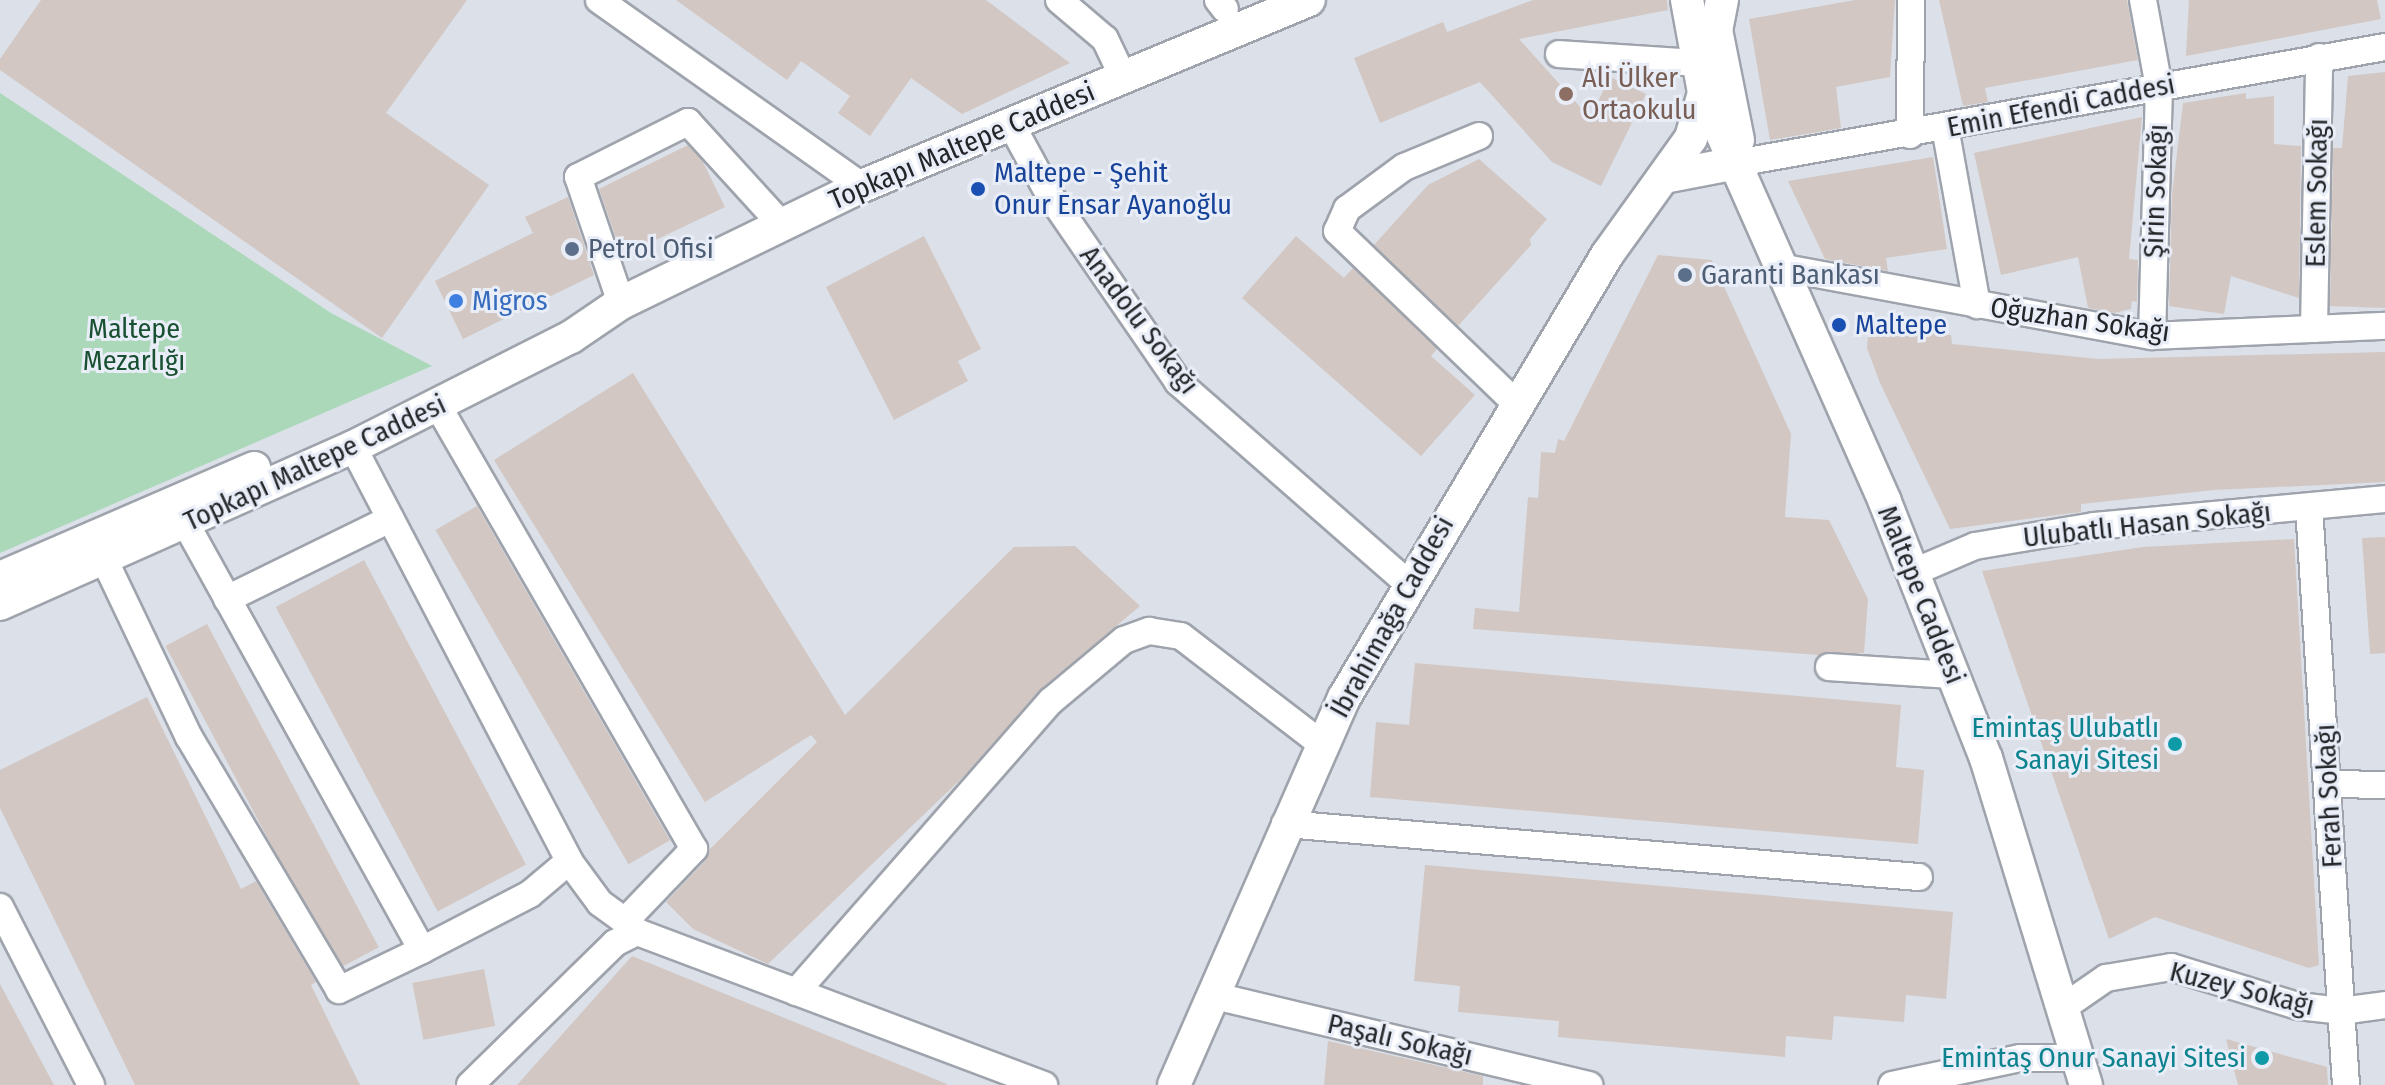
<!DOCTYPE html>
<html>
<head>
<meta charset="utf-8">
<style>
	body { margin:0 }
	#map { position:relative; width:2385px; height:1085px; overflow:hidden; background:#dbe0e9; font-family:"Fira Sans Condensed",sans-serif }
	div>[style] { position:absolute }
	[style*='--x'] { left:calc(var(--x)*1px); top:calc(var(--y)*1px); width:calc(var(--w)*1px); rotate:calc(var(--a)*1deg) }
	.green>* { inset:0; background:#aad8b9 }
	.building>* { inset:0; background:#d2c7c2; transform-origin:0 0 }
	.roads { filter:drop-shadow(2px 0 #9ea3ac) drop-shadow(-2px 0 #9ea3ac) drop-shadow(0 2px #9ea3ac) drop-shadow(0 -2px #9ea3ac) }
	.minor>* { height:26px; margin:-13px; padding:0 13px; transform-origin:13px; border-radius:13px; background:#fff }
	.major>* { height:32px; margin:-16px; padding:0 16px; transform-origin:16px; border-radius:16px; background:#fff }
	.dots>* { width:22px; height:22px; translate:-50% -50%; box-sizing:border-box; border:4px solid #e8edf7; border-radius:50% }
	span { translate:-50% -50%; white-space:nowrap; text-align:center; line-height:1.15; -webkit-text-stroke:6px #e8edf7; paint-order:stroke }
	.education-label { font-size:28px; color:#785e54 }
	.left { translate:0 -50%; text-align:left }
	.street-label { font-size:28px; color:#232528 }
	.transit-label { font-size:28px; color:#164399 }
	.service-label { font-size:28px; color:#4e5e75 }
	.shop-label { font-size:28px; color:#366cbe }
	.park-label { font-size:28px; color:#185031 }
	.culture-label { font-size:28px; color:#0d838f }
	.right { translate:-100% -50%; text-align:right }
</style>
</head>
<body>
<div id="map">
	<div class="green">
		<i style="clip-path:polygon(0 93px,331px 313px,432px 366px,0 553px)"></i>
	</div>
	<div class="building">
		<i style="clip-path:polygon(41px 0,467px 0,386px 113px,489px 185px,382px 338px,0 70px,0 59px)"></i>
		<i style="clip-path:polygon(676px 0,986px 0,1070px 63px,962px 114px,911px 78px,870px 136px,838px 113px,850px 96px,801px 61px,787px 80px)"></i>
		<i style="clip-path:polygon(1533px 0,1667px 0,1668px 10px,1519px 39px,1590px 118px,1610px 77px,1646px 94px,1601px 186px,1552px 162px,1480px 82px,1380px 123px,1354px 58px,1443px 22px,1447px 32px)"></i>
		<i style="clip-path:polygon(1855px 0,1895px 0,1890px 77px,1836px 87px,1841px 128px,1770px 140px,1749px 19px)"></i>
		<i style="clip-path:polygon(1939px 0,2127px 0,2138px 60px,1985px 88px,1988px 102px,1963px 106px)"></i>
		<i style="clip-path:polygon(2189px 0,2377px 0,2381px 19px,2186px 56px)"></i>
		<i style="clip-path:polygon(2385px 72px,2385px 308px,2330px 306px,2333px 148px,2342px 148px,2348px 76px)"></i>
		<i style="clip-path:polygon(2246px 93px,2246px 99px,2274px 96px,2274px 144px,2301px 146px,2299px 298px,2231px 276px,2224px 314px,2169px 306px,2172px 195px,2183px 103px)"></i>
		<i style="clip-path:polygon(2142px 117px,2129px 259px,2138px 260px,2137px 302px,2132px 301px,2131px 309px,2114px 313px,2088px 308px,2078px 257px,2001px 275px,1974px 153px)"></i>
		<i style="clip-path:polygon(688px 145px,703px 162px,725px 207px,622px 256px,599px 189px)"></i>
		<i style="clip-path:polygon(1933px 157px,1947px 249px,1886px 258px,1888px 271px,1825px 259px,1788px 181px)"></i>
		<i style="clip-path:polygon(1479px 159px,1547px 219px,1530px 239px,1531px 245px,1458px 326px,1374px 245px,1428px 185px)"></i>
		<i style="clip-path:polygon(568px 197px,594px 275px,463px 339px,435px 281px,533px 233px,525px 217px)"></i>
		<i style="clip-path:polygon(924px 236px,981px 349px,958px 361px,968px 381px,894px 420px,826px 287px)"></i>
		<i style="clip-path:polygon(1296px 236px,1344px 278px,1353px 268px,1437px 349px,1431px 356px,1475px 395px,1421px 456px,1242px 298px)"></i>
		<i style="clip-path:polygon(1658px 255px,1712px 260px,1791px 434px,1785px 517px,1829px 520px,1868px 599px,1864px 653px,1819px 655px,1473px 629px,1475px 608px,1519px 612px,1528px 497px,1538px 498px,1541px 452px,1555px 453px,1558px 439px,1564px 441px)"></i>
		<i style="clip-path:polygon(1869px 322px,1951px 335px,1952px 344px,2099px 359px,2385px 352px,2385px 482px,2214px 490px,2081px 504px,2081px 512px,1950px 529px,1880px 383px,1867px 348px)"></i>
		<i style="clip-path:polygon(633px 373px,845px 715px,1014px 547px,1075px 546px,1140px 606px,1041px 689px,964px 776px,768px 964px,693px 929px,666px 902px,706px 860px,710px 849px,817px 742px,811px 735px,705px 802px,494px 460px)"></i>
		<i style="left:477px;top:506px;width:386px;height:48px;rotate:60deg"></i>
		<i style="clip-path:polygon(2385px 537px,2385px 653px,2370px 654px,2362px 538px)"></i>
		<i style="clip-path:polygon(2294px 539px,2319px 965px,2309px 968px,2155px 917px,2109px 939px,1982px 571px,2143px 547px)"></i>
		<i style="left:364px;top:560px;width:345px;height:100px;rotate:62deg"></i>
		<i style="left:207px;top:624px;width:366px;height:47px;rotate:62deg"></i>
		<i style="clip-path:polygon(1415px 663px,1901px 705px,1896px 767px,1924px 770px,1918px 844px,1370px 797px,1376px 722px,1409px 725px)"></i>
		<i style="clip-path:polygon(147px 697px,241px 889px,256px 881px,316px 982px,311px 985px,360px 1085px,135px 1085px,0 808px,0 770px)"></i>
		<i style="clip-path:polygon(1425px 865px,1953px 912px,1946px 999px,1906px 995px,1904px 1022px,1834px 1016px,1832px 1040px,1786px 1036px,1785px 1057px,1558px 1037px,1559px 1021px,1458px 1012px,1460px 986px,1414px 981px)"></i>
		<i style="clip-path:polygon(632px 956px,947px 1084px,947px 1085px,517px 1085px)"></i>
		<i style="left:484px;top:969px;width:58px;height:73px;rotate:79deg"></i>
		<i style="clip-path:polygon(0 984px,54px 1085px,0 1085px)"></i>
		<i style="clip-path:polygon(2226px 1039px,2327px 1067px,2328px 1085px,2238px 1085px)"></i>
		<i style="clip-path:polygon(1328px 1041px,1483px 1076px,1483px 1085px,1324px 1085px)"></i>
	</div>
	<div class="roads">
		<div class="minor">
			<i style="--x:599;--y:0;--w:322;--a:35.3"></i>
			<i style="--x:1059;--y:0;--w:60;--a:40.3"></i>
			<i style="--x:1105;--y:39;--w:44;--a:64.6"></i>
			<i style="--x:1218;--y:0;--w:11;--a:52"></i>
			<i style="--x:2143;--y:0;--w:88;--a:79.6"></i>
			<i style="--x:2159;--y:87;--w:249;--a:91.6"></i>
			<i style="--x:1559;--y:54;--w:140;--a:3.7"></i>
			<i style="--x:1011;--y:124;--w:80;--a:61.5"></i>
			<i style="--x:1049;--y:194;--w:228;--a:55.5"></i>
			<i style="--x:1178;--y:382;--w:305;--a:41.2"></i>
			<i style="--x:1945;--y:127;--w:181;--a:79.8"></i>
			<i style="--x:1910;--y:135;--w:135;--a:-89.6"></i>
			<i style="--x:1479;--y:136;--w:81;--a:157.5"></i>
			<i style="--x:1404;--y:167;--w:71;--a:143.6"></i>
			<i style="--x:1347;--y:209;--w:24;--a:114"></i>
			<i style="--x:1337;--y:231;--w:250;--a:43.9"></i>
			<i style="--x:1737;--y:163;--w:658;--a:-10.15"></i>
			<i style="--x:1779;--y:267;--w:379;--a:10.5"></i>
			<i style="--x:2152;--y:336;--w:233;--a:-2.5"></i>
			<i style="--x:621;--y:303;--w:133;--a:-108.8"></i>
			<i style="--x:578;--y:177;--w:123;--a:-26.6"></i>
			<i style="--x:688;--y:122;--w:138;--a:47.6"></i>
			<i style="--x:2314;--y:329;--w:272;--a:-88.9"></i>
			<i style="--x:353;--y:447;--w:467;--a:62.4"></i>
			<i style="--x:569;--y:861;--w:52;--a:53.6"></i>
			<i style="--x:600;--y:903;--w:31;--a:36"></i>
			<i style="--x:625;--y:921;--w:100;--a:-46.2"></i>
			<i style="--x:694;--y:849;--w:512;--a:-120.02"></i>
			<i style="--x:2309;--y:507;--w:579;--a:86.34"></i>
			<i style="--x:186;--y:524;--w:487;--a:61"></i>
			<i style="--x:422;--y:950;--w:122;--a:-27.4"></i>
			<i style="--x:530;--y:894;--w:51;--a:-40.2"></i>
			<i style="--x:104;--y:559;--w:197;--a:64.5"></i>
			<i style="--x:189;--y:737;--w:294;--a:59.3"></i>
			<i style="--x:339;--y:990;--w:92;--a:-25.7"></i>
			<i style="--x:1914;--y:572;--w:66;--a:-23.1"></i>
			<i style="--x:1975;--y:546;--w:121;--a:-9.5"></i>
			<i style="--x:2094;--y:526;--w:292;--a:-5.3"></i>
			<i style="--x:227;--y:599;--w:182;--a:-26.1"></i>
			<i style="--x:1829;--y:667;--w:125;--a:3.7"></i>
			<i style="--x:2330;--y:784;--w:55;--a:1"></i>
			<i style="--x:1285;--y:824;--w:636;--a:4.78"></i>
			<i style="--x:0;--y:907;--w:200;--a:62.9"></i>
			<i style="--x:796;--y:992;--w:387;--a:-48.8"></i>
			<i style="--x:1051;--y:701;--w:95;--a:-39.9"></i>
			<i style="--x:1124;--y:640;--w:27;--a:-20"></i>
			<i style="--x:1149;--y:631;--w:32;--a:9"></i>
			<i style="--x:1181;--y:636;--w:178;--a:37.5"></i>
			<i style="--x:1211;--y:995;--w:389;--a:13.4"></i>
			<i style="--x:2061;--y:1009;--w:55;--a:-34.6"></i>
			<i style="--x:2106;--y:978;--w:66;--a:-9.6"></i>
			<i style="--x:2171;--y:967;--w:133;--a:17.1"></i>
			<i style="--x:2298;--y:1006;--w:43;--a:6.6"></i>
			<i style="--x:2341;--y:1011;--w:44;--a:-7.8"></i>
			<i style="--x:470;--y:1085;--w:203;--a:-44.4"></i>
			<i style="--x:615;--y:943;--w:25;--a:-27"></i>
			<i style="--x:637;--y:932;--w:435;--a:20.6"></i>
			<i style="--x:1892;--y:1085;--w:131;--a:-11.9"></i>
			<i style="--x:2020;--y:1058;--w:56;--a:0"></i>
		</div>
		<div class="major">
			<i style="--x:1687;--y:0;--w:95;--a:79.6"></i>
			<i style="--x:1704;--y:93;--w:447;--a:66.1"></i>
			<i style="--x:1885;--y:502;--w:275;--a:68.5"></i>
			<i style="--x:1986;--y:758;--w:342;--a:73"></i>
			<i style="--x:1722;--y:0;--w:31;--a:101"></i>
			<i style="--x:1716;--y:30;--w:112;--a:78.7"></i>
			<i style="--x:1664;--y:177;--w:74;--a:-10.9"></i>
			<i style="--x:0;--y:578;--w:277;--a:-23.4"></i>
			<i style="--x:0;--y:604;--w:386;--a:-24"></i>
			<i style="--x:353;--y:447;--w:244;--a:-26.8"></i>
			<i style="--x:571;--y:337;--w:60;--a:-34.2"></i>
			<i style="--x:621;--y:303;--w:268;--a:-25.9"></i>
			<i style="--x:862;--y:186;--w:484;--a:-22.6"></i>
			<i style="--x:1174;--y:1085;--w:423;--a:-66.3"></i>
			<i style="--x:1344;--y:698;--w:515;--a:-59.3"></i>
			<i style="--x:1607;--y:255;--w:144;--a:-54.3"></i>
			<i style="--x:1691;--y:138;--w:47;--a:-73.9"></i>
		</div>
	</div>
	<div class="dots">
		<i style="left:1566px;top:94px;background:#8d6e63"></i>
		<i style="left:978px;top:189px;background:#1a4fb4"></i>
		<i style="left:572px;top:249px;background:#5c6f8a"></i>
		<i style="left:1685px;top:275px;background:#5c6f8a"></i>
		<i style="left:456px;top:301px;background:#3f7fe0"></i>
		<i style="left:1839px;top:325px;background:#1a4fb4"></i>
		<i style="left:2175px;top:744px;background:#0f9aa8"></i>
		<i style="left:2262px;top:1058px;background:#0f9aa8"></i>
	</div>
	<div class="education-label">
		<span class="left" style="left:1582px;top:94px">Ali Ülker<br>Ortaokulu</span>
	</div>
	<div class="street-label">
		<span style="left:2061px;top:106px;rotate:-11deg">Emin Efendi Caddesi</span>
		<span style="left:962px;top:146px;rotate:-23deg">Topkapı Maltepe Caddesi</span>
		<span style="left:2156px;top:191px;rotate:-88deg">Şirin Sokağı</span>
		<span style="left:2317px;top:193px;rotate:-89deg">Eslem Sokağı</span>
		<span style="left:1139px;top:320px;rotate:53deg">Anadolu Sokağı</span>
		<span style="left:2080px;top:320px;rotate:8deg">Oğuzhan Sokağı</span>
		<span style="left:315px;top:463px;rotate:-25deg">Topkapı Maltepe Caddesi</span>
		<span style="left:2147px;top:525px;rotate:-6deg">Ulubatlı Hasan Sokağı</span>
		<span style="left:1921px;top:595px;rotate:68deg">Maltepe Caddesi</span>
		<span style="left:1392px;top:617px;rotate:-61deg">İbrahimağa Caddesi</span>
		<span style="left:2329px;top:796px;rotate:-93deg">Ferah Sokağı</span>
		<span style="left:2242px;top:989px;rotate:14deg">Kuzey Sokağı</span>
		<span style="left:1400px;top:1040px;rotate:13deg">Paşalı Sokağı</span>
	</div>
	<div class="transit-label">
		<span class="left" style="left:994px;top:189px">Maltepe - Şehit<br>Onur Ensar Ayanoğlu</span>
		<span class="left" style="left:1855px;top:325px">Maltepe</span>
	</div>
	<div class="service-label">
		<span class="left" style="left:588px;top:249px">Petrol Ofisi</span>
		<span class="left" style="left:1701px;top:275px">Garanti Bankası</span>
	</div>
	<div class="shop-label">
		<span class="left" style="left:472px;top:301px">Migros</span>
	</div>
	<div class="park-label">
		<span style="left:134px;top:345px">Maltepe<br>Mezarlığı</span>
	</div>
	<div class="culture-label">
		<span class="right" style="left:2159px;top:744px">Emintaş Ulubatlı<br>Sanayi Sitesi</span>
		<span class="right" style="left:2246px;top:1058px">Emintaş Onur Sanayi Sitesi</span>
	</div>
</div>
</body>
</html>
